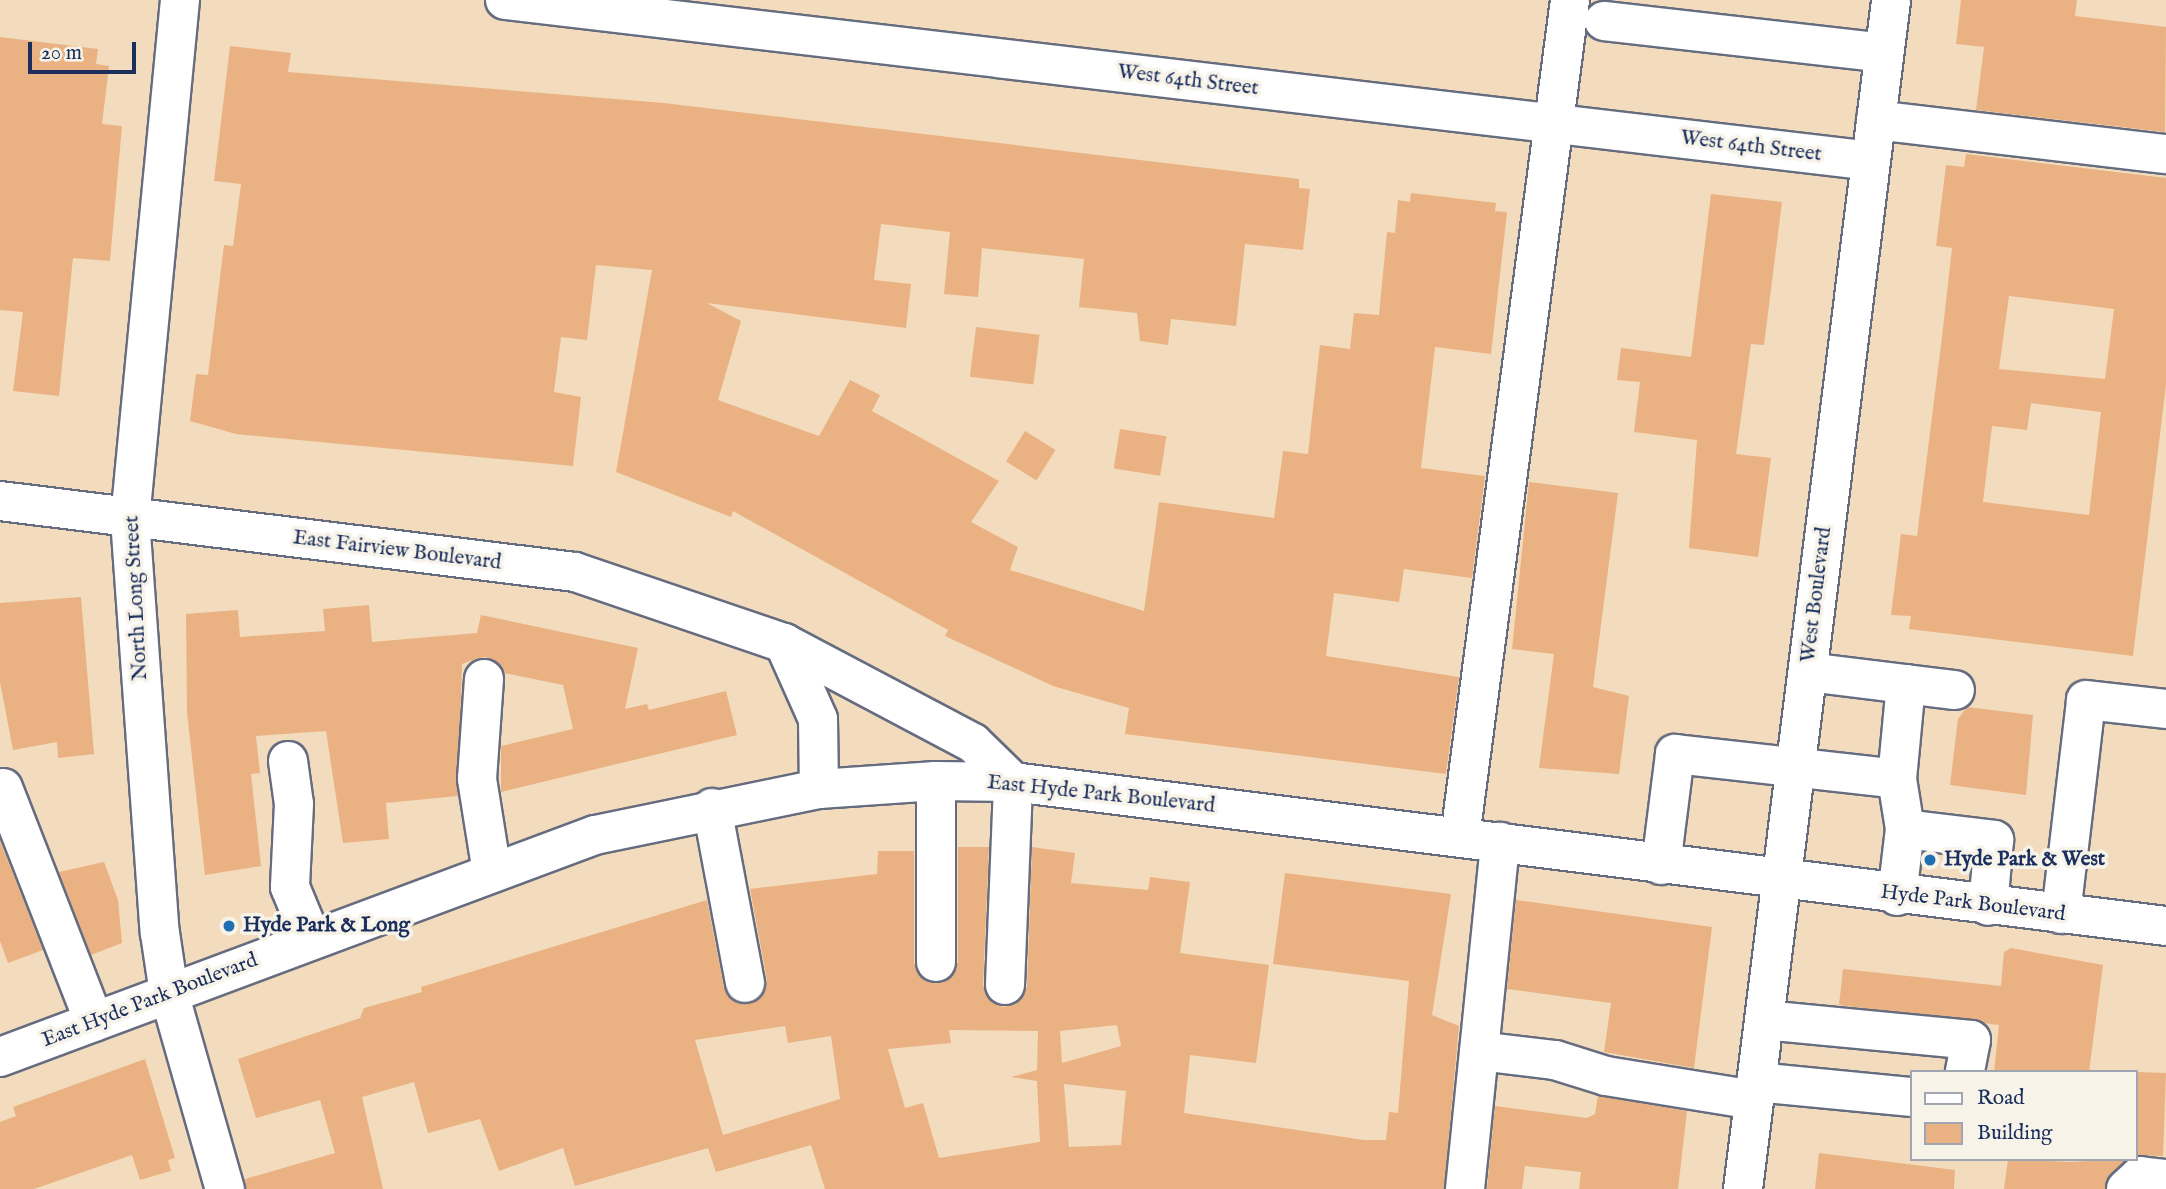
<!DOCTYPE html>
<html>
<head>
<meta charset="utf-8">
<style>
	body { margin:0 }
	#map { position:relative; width:2166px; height:1189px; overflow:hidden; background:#f2dcbd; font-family:"IM FELL English",serif }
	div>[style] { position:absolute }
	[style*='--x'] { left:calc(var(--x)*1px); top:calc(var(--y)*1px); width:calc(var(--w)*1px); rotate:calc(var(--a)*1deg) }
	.building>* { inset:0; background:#eab282; transform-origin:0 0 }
	.roads { filter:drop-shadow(2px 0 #666c7f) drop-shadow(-2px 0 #666c7f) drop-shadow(0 2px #666c7f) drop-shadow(0 -2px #666c7f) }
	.minor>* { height:38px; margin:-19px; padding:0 19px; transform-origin:19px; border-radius:19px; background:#fff }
	.major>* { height:38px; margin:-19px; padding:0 19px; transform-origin:19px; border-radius:19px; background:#fff }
	.dots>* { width:19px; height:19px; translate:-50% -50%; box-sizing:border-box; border:4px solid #f7f3e8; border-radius:50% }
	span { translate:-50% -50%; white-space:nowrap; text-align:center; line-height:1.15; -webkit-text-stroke:7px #f7f3e8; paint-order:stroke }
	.street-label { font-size:21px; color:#1b2f5e }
	.poi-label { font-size:21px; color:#1b2f5e; font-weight:700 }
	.left { translate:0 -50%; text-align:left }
	.legend { position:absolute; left:1910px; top:1070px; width:228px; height:91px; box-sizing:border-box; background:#f7f3e8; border:2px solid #9fa5b1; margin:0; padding:9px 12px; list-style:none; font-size:21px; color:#1b2f5e }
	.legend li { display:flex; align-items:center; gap:14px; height:35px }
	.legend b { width:35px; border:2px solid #9fa5b1 }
	.scale { position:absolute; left:28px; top:42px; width:108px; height:32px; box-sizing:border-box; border:4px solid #1b2f5e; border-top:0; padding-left:9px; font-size:21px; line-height:24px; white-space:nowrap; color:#1b2f5e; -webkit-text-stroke:5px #f7f3e8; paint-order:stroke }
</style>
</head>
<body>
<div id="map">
	<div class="building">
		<i style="clip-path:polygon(1961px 0,2077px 0,2075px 16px,2166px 27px,2165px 132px,1976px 110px,1984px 47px,1956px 44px)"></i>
		<i style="clip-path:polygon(0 37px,98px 49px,96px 64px,109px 66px,102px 124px,122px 126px,110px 261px,73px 258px,59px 396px,13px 391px,23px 312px,0 310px)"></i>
		<i style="clip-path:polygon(230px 46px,291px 53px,288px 72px,664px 103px,1299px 179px,1299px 188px,1310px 189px,1303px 250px,1245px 244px,1236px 326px,1171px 319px,1168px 345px,1140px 341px,1137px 313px,1079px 307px,1084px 259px,982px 248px,978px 297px,944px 294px,950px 232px,881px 224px,874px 280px,911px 284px,906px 328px,707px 303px,741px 321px,718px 400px,819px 436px,850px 380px,880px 395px,872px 411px,999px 481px,971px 522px,1018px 547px,1010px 570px,1144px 611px,1159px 502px,1274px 518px,1283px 451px,1308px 454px,1320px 345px,1350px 349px,1354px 313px,1379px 315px,1387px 232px,1395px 233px,1398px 200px,1410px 202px,1411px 193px,1496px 203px,1495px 211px,1507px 212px,1491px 354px,1435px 347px,1421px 468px,1485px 476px,1472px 578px,1404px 569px,1399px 602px,1334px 593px,1326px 656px,1459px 677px,1446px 774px,1125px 734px,1129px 708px,1053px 686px,945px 636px,948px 630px,733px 511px,731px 517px,616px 472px,652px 270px,596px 265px,587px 340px,561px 337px,554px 392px,581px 397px,573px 466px,236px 434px,190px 421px,196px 374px,208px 375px,224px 245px,233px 246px,241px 184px,214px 181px)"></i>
		<i style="clip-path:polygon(evenodd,1966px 154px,2166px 178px,2166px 385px,2133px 656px,1909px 629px,1911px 616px,1891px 615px,1901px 534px,1917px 536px,1942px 337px,1952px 248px,1936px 246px,1946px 165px,1964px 167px,1966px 154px,2009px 296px,2114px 309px,2105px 379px,1999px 369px,2009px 296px,1966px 154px,2031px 403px,2101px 412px,2089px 515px,1983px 502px,1992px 426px,2027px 430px,2031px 403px)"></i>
		<i style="clip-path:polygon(1711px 194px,1782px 202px,1764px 345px,1751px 344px,1736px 454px,1771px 458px,1758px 557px,1689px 548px,1697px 440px,1634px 432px,1640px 382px,1617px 380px,1621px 348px,1691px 357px)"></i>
		<i style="left:976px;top:327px;width:64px;height:50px;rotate:7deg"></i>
		<i style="left:1120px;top:429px;width:47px;height:40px;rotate:9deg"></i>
		<i style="left:1025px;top:431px;width:36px;height:36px;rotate:32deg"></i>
		<i style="clip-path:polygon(1529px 482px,1618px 493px,1593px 687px,1629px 696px,1619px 774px,1539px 768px,1554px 654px,1512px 649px)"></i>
		<i style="clip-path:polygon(81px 597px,94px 754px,58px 758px,57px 742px,13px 750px,0 682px,0 603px)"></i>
		<i style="clip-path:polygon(369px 605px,372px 642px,477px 633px,481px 615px,638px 648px,625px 709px,647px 704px,649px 710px,726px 691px,737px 735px,501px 792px,501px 746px,573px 729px,563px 685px,504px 673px,486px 657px,475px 659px,462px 664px,458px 796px,386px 803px,389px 839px,343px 843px,326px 731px,256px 736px,260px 773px,251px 774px,261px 866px,205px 875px,187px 712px,186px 614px,238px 610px,240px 637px,325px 631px,323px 609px)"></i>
		<i style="clip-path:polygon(1967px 707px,2033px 715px,2026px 795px,1950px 785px,1958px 719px)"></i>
		<i style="clip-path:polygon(0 841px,43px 950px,8px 963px,0 941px)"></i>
		<i style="clip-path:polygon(evenodd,958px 847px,989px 847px,983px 985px,993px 1003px,1003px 1007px,1016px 1004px,1027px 987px,1032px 847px,1075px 853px,1071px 883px,1148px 890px,1150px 877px,1190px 882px,1180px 953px,1269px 965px,1256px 1063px,1190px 1055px,1184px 1113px,1364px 1140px,1386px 1140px,1389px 1112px,1398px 1113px,1409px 981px,1273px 964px,1285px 873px,1451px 894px,1432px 1015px,1459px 1026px,1444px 1189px,825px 1189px,811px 1145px,716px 1172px,708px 1148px,575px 1186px,563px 1148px,499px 1171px,480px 1119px,428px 1133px,414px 1082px,362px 1097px,383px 1189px,246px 1189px,245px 1179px,335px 1153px,320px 1100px,256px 1118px,238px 1059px,360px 1018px,364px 1008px,422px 992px,421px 987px,707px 900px,724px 988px,737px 1003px,750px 1004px,765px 991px,767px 980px,750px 889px,877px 874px,878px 851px,914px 851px,914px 963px,926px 981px,946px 981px,958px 962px,958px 847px,1117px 1025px,1121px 1046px,1062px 1063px,1060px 1031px,1117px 1025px,958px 847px,785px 1026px,788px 1043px,831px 1036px,840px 1099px,723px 1135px,695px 1040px,785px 1026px,958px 847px,949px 1030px,1038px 1031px,1037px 1070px,1011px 1077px,1037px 1081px,1040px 1142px,939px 1158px,923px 1103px,905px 1108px,888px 1049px,951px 1043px,949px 1030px,958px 847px,1064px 1084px,1126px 1091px,1121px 1145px,1069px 1147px,1064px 1084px)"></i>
		<i style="clip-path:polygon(104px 862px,118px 900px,122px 943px,91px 955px,59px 872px)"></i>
		<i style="clip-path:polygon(1516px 900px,1712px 927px,1694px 1068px,1604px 1052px,1611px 1003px,1507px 989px)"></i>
		<i style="clip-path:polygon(2011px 948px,2103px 965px,2089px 1072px,1994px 1072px,1999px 1025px,1839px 1005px,1843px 969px,2001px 986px,2004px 952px)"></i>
		<i style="clip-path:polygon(145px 1059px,175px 1158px,168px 1160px,171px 1171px,140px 1180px,132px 1155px,34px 1189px,0 1189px,0 1122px,16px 1116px,13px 1107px)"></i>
		<i style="left:2136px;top:1072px;width:30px;height:83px;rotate:2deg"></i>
		<i style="clip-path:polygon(1598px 1096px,1687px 1111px,1678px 1189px,1579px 1189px,1581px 1172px,1525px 1166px,1522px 1189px,1487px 1189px,1495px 1106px,1587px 1118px,1595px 1114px)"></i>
		<i style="clip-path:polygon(1819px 1153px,1955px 1170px,1954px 1189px,1815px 1189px)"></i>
		<i style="clip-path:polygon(2008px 1159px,2070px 1162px,2126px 1159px,2105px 1189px,2004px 1189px)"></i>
	</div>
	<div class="roads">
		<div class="minor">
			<i style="--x:180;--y:0;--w:521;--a:95.5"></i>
			<i style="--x:130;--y:519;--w:415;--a:85.9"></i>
			<i style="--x:160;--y:933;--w:61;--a:81.5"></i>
			<i style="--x:169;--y:993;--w:204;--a:74.1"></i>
			<i style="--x:505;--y:0;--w:1375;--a:6.72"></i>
			<i style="--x:1604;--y:21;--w:282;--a:6.5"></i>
			<i style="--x:1876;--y:120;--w:292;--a:6.7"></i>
			<i style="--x:0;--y:501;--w:579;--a:7.04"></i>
			<i style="--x:575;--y:572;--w:221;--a:18.8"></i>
			<i style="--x:784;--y:643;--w:214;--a:27.9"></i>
			<i style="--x:973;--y:743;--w:56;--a:44.3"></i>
			<i style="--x:784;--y:643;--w:83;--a:65.9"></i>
			<i style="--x:818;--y:719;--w:70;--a:89.2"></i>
			<i style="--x:1808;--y:672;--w:148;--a:7"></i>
			<i style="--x:484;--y:679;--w:100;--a:94"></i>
			<i style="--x:477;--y:779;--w:95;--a:80.9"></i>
			<i style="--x:1906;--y:684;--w:95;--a:95.4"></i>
			<i style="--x:1897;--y:779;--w:51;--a:80.9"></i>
			<i style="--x:1905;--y:829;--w:90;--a:7"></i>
			<i style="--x:1994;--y:840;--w:66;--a:95.2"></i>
			<i style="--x:288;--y:761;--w:43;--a:82.1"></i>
			<i style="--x:294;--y:804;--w:83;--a:92.8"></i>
			<i style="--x:290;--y:887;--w:57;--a:67.5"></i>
			<i style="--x:3;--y:788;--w:251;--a:68.7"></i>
			<i style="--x:712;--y:808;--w:178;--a:79.3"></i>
			<i style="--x:1460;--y:837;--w:844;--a:-82.51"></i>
			<i style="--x:1661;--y:865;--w:112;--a:-82.8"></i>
			<i style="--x:1675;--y:754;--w:223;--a:6.4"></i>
			<i style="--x:1897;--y:896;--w:67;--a:-83.2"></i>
			<i style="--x:2061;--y:914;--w:215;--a:-83.3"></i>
			<i style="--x:2086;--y:700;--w:81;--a:6.4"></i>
			<i style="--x:936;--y:962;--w:181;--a:-90"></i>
			<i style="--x:1005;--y:985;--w:203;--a:-87.7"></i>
			<i style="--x:1764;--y:1020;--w:208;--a:5.5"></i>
			<i style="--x:1971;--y:1040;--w:33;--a:101"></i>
			<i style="--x:1479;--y:1051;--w:77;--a:6.8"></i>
			<i style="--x:1555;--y:1060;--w:53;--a:17.4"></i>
			<i style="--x:1606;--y:1076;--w:150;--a:9.2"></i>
			<i style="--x:0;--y:1057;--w:635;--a:-20.46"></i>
			<i style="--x:595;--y:835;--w:229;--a:-11.6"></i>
			<i style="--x:819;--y:789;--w:117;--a:-3.9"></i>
			<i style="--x:936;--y:781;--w:77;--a:0.7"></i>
			<i style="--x:1013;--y:782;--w:1162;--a:7.12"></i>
			<i style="--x:1756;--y:1082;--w:157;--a:5.5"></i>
			<i style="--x:1465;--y:1189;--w:349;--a:-84.2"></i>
			<i style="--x:2126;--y:1189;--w:19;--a:-43"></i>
			<i style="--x:2140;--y:1176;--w:26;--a:7"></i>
		</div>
		<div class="major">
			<i style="--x:1743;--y:1189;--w:1198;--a:-82.9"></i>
		</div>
	</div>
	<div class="dots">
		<i style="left:1930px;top:860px;background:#1f6fb2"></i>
		<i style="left:229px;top:926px;background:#1f6fb2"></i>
	</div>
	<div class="street-label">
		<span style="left:1188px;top:81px;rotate:7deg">West 64th Street</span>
		<span style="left:1751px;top:147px;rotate:7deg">West 64th Street</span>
		<span style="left:397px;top:551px;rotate:7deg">East Fairview Boulevard</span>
		<span style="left:1817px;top:595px;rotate:-83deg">West Boulevard</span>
		<span style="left:137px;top:598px;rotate:-93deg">North Long Street</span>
		<span style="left:1101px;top:795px;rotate:6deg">East Hyde Park Boulevard</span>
		<span style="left:1973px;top:904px;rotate:7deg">Hyde Park Boulevard</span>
		<span style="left:150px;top:1001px;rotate:-21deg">East Hyde Park Boulevard</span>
	</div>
	<div class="poi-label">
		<span class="left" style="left:1944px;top:860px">Hyde Park &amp; West</span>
		<span class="left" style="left:243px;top:926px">Hyde Park &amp; Long</span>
	</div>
	<ul class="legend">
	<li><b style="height:9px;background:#fff"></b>Road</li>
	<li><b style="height:19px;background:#eab282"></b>Building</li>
	</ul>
	<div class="scale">20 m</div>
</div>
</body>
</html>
